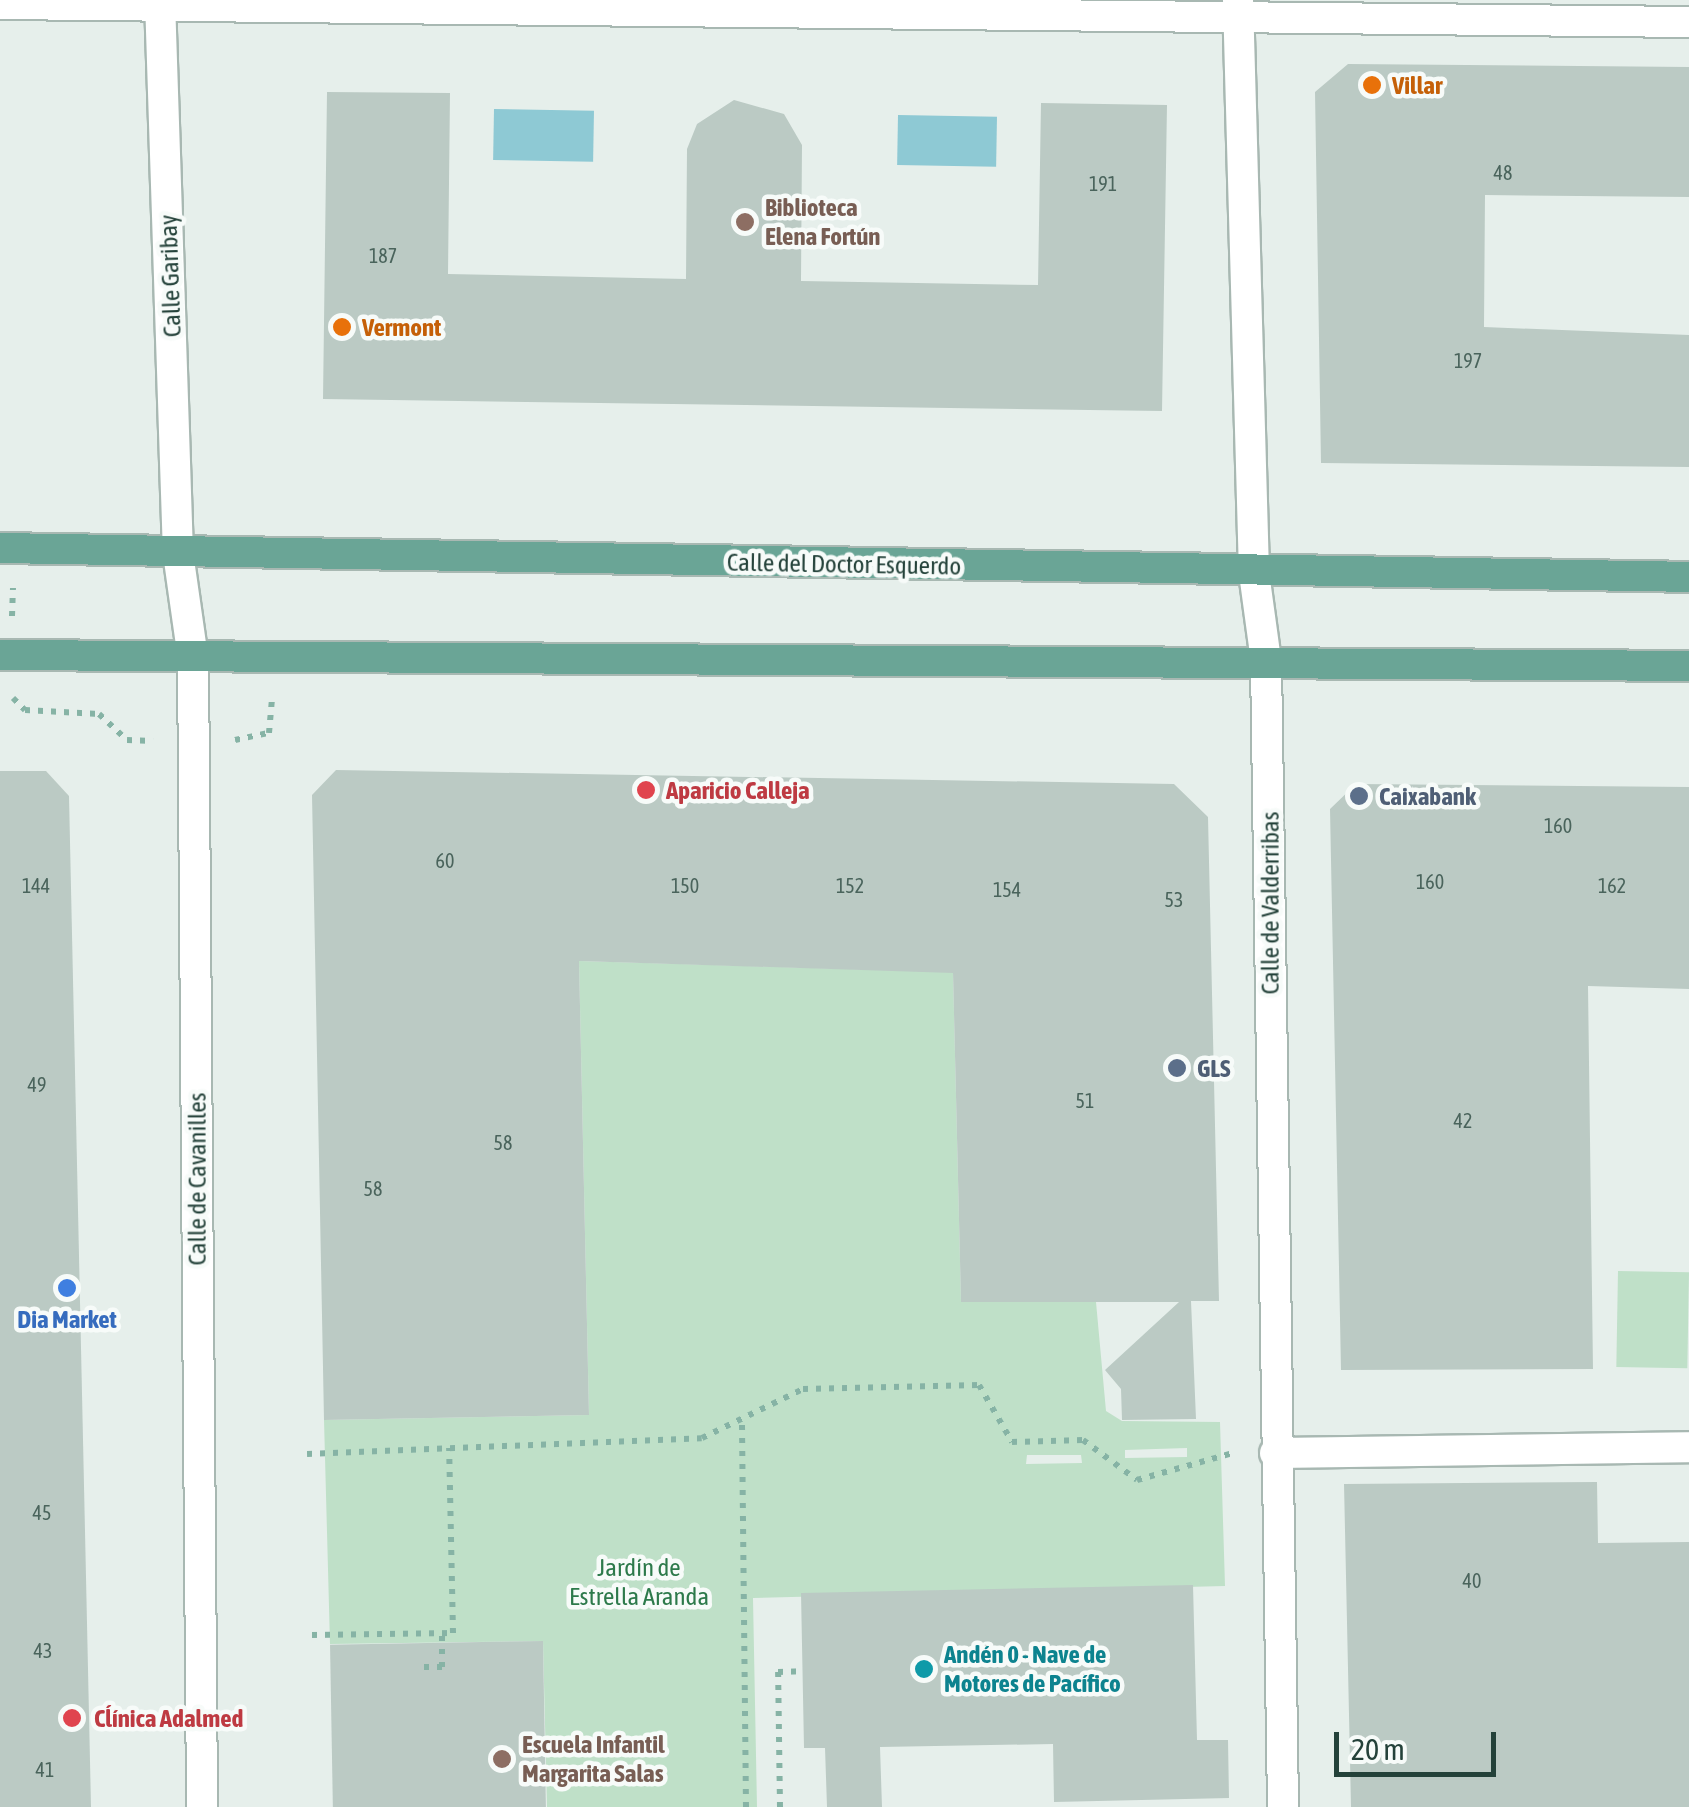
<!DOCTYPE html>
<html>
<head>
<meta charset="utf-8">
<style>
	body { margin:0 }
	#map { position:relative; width:1689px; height:1807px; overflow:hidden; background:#e6efeb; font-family:"Asap Condensed",sans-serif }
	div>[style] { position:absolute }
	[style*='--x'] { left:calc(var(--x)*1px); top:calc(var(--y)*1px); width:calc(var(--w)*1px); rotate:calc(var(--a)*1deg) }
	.green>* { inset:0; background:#bfe0c8; transform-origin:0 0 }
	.water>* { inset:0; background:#8ec9d4; transform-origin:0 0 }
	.building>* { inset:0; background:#bbcac4; transform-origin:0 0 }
	.path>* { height:6px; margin-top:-3px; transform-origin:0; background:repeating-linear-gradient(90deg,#86b3a5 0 5px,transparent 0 13px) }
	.roads { filter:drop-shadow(2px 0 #a8b8b2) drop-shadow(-2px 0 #a8b8b2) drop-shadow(0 2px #a8b8b2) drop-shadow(0 -2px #a8b8b2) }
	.pedestrian>* { height:30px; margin:-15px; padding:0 15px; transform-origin:15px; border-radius:15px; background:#fff }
	.minor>* { height:30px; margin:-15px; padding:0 15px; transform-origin:15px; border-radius:15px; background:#fff }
	.tertiary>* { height:30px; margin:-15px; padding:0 15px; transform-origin:15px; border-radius:15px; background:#fff }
	.primary>* { height:30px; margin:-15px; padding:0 15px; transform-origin:15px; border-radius:15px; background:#6aa596 }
	.dots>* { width:28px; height:28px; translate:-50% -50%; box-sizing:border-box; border:5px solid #f7fbf9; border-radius:50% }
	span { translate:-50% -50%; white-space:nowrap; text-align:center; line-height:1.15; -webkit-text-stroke:9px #f7fbf9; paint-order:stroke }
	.number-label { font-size:20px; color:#4a645c }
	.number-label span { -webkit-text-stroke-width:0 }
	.food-label { font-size:25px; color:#c56008; font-weight:700 }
	.left { translate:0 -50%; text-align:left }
	.education-label { font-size:25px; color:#785e54; font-weight:700 }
	.street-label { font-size:25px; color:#24423a }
	.health-label { font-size:25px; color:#be3a42; font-weight:700 }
	.service-label { font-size:25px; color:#4e5e75; font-weight:700 }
	.shop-label { font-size:25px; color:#366cbe; font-weight:700 }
	.park-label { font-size:25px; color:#2d7a4b }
	.culture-label { font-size:25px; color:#0d838f; font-weight:700 }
	.scale { position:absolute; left:1334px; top:1732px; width:162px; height:45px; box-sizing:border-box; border:5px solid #24423a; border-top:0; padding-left:12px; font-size:30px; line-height:35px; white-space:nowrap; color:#24423a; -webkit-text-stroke:8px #f7fbf9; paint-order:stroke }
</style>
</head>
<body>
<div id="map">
	<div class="green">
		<i style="clip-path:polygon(evenodd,579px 961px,953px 972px,961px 1302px,1096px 1302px,1106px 1411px,1122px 1421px,1220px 1422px,1225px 1586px,753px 1598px,757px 1807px,547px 1807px,543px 1641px,330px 1644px,324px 1420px,589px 1415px,579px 961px,1187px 1448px,1187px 1457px,1125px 1458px,1125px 1450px,1187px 1448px,579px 961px,1027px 1455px,1081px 1455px,1082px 1463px,1026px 1464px,1027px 1455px)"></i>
		<i style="left:1618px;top:1271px;width:71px;height:96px;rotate:1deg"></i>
	</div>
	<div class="water">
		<i style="left:494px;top:109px;width:100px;height:51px;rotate:1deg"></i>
		<i style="left:898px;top:115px;width:99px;height:50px;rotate:1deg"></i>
	</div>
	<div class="building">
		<i style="clip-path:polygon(1348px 64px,1689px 67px,1689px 197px,1485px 195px,1484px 327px,1689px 335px,1689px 467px,1321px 463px,1315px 92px)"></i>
		<i style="clip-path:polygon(327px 92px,450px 93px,448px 274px,686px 279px,687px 149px,697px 124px,734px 100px,784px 114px,802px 145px,801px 281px,1038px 285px,1041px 103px,1167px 105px,1162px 411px,323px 399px)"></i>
		<i style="clip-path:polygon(336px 770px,1174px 784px,1208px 817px,1219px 1301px,1191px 1301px,1196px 1419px,1122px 1420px,1121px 1389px,1105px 1370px,1179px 1302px,961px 1302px,953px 973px,579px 961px,589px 1415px,324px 1420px,312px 795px)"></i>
		<i style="clip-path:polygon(0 771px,46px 771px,69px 796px,91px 1807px,0 1807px)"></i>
		<i style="clip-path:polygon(1356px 784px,1689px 787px,1689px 989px,1588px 986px,1593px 1369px,1341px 1370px,1330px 809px)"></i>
		<i style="clip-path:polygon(1597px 1482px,1598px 1543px,1689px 1542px,1689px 1807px,1351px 1807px,1344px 1484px)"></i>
		<i style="clip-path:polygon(1193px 1585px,1197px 1740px,1228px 1740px,1229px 1798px,1054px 1802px,1053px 1744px,880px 1747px,882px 1807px,827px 1807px,825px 1748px,804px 1748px,801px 1593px)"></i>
		<i style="left:543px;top:1641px;width:166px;height:213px;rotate:89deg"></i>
	</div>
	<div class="path">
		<i style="--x:12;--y:616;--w:28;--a:-88"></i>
		<i style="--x:13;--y:698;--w:17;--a:45"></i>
		<i style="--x:25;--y:710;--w:74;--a:3.1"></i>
		<i style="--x:99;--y:714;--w:38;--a:43"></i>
		<i style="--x:127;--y:740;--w:26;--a:2"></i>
		<i style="--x:235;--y:740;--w:35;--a:-12"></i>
		<i style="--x:269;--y:733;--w:37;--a:-85"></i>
		<i style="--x:742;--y:1425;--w:382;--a:89.4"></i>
		<i style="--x:307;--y:1454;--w:395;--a:-2.3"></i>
		<i style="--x:702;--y:1438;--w:112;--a:-25.9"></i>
		<i style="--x:803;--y:1389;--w:176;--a:-1.3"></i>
		<i style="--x:979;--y:1385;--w:66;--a:59.9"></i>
		<i style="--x:1012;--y:1442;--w:71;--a:-1.6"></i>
		<i style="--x:1083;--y:1440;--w:67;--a:36.5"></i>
		<i style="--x:1137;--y:1480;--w:100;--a:-15.7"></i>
		<i style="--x:312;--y:1635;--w:141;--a:-0.8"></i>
		<i style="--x:453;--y:1633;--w:185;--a:-91.2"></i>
		<i style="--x:424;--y:1667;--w:18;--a:0"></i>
		<i style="--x:442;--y:1667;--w:34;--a:-90"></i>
		<i style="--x:780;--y:1807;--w:135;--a:-90.8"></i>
		<i style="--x:778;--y:1672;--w:24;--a:-2"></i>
	</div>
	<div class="roads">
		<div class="pedestrian">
			<i style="--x:1275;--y:1453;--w:414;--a:-0.8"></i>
		</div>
		<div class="minor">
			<i style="--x:160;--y:0;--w:553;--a:88.14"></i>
			<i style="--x:178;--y:553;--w:106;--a:81.9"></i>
			<i style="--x:1238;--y:0;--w:573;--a:88.4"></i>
			<i style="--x:1254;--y:573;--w:89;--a:82.2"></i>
			<i style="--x:1266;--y:661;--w:1146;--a:89.15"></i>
			<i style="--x:0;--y:4;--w:1689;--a:0.61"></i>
		</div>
		<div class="tertiary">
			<i style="--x:193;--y:658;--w:1149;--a:89.55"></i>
		</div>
		<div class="primary">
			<i style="--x:0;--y:548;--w:1689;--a:0.98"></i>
			<i style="--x:0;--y:655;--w:1689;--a:0.37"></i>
		</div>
	</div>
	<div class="dots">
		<i style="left:1372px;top:85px;background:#e8710a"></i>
		<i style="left:745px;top:222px;background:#8d6e63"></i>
		<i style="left:342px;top:327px;background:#e8710a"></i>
		<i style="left:646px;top:790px;background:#e0444e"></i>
		<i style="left:1359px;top:796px;background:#5c6f8a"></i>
		<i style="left:1177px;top:1068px;background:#5c6f8a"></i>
		<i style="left:67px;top:1288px;background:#3f7fe0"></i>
		<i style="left:924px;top:1669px;background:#0f9aa8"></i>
		<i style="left:72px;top:1718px;background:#e0444e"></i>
		<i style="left:502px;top:1759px;background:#8d6e63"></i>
	</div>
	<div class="number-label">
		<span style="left:1503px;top:172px">48</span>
		<span style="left:1103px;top:183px">191</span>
		<span style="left:383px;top:255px">187</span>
		<span style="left:1468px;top:360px">197</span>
		<span style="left:1558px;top:825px">160</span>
		<span style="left:445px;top:860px">60</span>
		<span style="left:1430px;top:881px">160</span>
		<span style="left:36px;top:885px">144</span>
		<span style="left:685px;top:885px">150</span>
		<span style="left:850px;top:885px">152</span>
		<span style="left:1612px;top:885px">162</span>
		<span style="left:1007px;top:889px">154</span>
		<span style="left:1174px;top:899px">53</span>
		<span style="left:37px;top:1084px">49</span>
		<span style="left:1085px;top:1100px">51</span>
		<span style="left:1463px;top:1120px">42</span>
		<span style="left:503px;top:1142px">58</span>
		<span style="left:373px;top:1188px">58</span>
		<span style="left:42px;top:1512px">45</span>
		<span style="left:1472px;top:1580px">40</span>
		<span style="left:43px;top:1650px">43</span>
		<span style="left:45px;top:1769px">41</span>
	</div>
	<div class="food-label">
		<span class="left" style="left:1392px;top:85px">Villar</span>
		<span class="left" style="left:362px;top:327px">Vermont</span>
	</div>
	<div class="education-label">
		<span class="left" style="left:765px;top:222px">Biblioteca<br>Elena Fortún</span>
		<span class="left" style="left:522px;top:1759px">Escuela Infantil<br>Margarita Salas</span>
	</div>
	<div class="street-label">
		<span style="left:170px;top:276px;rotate:-92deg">Calle Garibay</span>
		<span style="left:844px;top:564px;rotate:1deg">Calle del Doctor Esquerdo</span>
		<span style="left:1270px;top:903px;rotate:-90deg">Calle de Valderribas</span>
		<span style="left:197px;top:1179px;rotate:-90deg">Calle de Cavanilles</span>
	</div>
	<div class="health-label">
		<span class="left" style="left:666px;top:790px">Aparicio Calleja</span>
		<span class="left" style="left:94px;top:1718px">Cĺínica Adalmed</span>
	</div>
	<div class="service-label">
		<span class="left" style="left:1379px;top:796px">Caixabank</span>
		<span class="left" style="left:1197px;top:1068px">GLS</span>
	</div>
	<div class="shop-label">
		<span style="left:67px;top:1319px">Dia Market</span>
	</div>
	<div class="park-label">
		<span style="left:639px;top:1582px">Jardín de<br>Estrella Aranda</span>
	</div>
	<div class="culture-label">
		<span class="left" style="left:944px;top:1669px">Andén 0 - Nave de<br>Motores de Pacífico</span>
	</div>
	<div class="scale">20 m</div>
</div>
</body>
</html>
